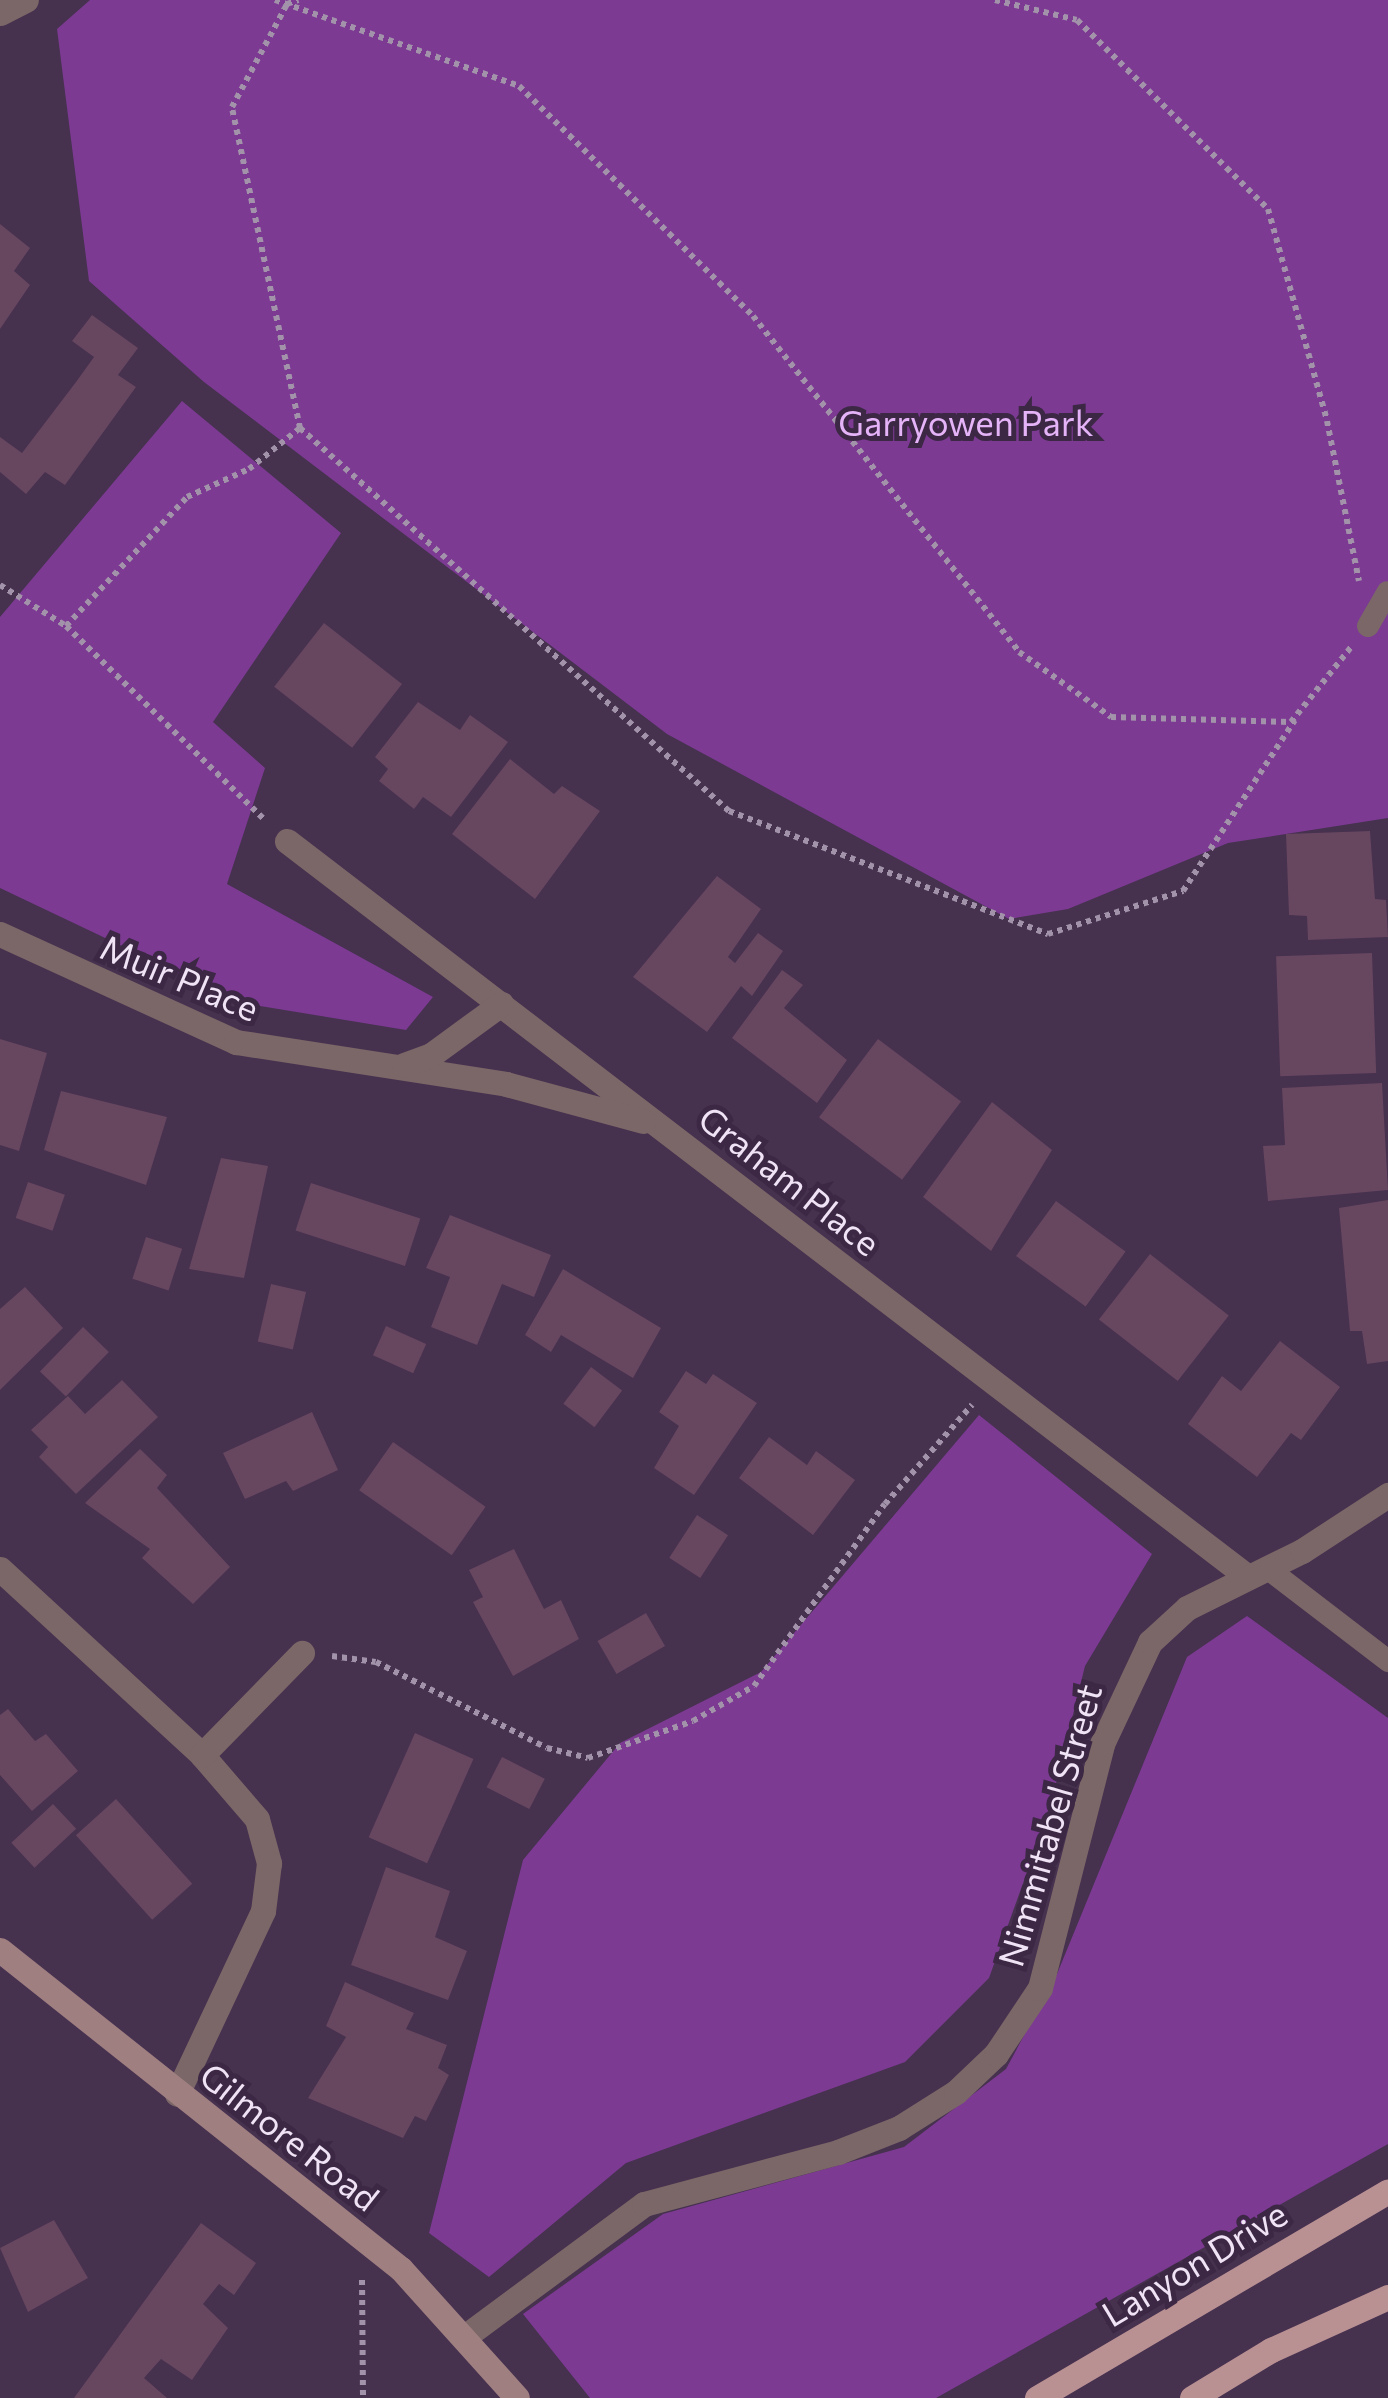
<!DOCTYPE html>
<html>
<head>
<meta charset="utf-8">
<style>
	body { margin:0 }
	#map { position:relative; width:1388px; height:2398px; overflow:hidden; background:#46314f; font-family:Commissioner,sans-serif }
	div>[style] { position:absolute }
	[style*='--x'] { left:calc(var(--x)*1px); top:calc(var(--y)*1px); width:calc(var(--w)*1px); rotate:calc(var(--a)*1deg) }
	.green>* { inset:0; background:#7c3a93 }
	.building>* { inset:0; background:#67465f; transform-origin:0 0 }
	.path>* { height:6px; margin-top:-3px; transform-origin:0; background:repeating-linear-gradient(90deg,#a292aa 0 5px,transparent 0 10px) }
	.lane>* { height:22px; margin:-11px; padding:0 11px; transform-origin:11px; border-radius:11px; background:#7b6767 }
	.street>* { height:25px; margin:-12.5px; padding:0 12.5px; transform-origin:12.5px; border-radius:12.5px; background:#7b6767 }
	.secondary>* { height:25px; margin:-12.5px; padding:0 12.5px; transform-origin:12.5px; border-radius:12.5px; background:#9f7f80 }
	.primary>* { height:25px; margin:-12.5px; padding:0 12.5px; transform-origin:12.5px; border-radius:12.5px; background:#ba9193 }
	span { translate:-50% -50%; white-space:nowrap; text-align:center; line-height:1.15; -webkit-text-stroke:10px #3c2744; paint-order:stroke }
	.park-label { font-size:35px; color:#e5b3f8 }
	.street-label { font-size:35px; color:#f0e3f6 }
</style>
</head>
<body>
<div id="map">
	<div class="green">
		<i style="clip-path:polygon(90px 0,1388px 0,1388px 818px,1228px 843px,1068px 909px,1009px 919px,667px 734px,204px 382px,89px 281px,57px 29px)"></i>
		<i style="clip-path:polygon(182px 401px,341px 533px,213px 722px,265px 768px,227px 884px,433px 997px,406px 1030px,242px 1003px,0 888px,0 617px)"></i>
		<i style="clip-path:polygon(979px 1415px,1152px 1554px,1085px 1666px,1050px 1808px,989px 1978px,905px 2062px,626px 2163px,489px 2277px,429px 2233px,523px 1860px,620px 1743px,761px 1672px)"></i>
		<i style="clip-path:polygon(1247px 1616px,1388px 1718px,1388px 2144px,936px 2398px,590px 2398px,523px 2314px,663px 2214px,904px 2147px,1006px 2069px,1057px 1974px,1187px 1657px)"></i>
	</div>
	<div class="building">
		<i style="clip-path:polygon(0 224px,30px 248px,14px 271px,30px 285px,0 329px)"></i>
		<i style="clip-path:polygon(92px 315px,138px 348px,118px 375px,136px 387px,65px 485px,45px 472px,26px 494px,0 472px,0 437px,22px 453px,76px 382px,94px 357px,72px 341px)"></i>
		<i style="left:324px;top:623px;width:99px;height:81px;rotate:38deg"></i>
		<i style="clip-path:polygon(418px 702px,460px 730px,470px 715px,508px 742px,451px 817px,423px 797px,414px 809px,379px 781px,388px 769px,375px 757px)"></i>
		<i style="clip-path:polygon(510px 759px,554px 794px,562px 786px,600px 811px,535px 899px,452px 834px)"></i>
		<i style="clip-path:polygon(1370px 831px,1375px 899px,1386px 900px,1388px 937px,1308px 940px,1307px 916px,1289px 915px,1286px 834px)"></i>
		<i style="clip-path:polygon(717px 876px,761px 909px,728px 957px,735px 963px,758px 933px,783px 951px,752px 996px,741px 986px,707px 1032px,633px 977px)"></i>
		<i style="left:1372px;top:953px;width:120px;height:96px;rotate:88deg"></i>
		<i style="clip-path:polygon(782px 970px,803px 985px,784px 1008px,847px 1060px,817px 1103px,732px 1038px)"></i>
		<i style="clip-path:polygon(0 1039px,47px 1053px,19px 1151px,0 1145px)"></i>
		<i style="left:878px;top:1039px;width:104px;height:98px;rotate:37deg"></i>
		<i style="clip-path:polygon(1382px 1083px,1388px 1190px,1268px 1201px,1263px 1146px,1285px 1145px,1282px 1088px)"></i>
		<i style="clip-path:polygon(61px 1091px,167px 1117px,146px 1185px,44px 1150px)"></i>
		<i style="clip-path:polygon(992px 1102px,1052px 1150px,991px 1251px,923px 1197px)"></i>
		<i style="clip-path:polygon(221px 1158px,268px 1166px,244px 1278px,189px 1269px)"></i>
		<i style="left:28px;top:1182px;width:39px;height:38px;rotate:19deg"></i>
		<i style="left:311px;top:1183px;width:115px;height:50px;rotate:18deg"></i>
		<i style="clip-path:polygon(1388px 1200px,1388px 1361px,1367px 1364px,1362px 1331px,1350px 1331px,1339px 1208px)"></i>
		<i style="left:1056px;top:1201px;width:86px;height:68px;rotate:36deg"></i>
		<i style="clip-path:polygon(450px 1215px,551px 1255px,534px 1297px,502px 1284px,477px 1345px,431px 1327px,450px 1277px,426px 1268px)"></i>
		<i style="left:146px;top:1237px;width:38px;height:44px;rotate:18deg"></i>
		<i style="left:1150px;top:1254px;width:100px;height:83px;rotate:38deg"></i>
		<i style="clip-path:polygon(563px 1269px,661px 1328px,633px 1378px,561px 1335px,551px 1352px,525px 1335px)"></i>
		<i style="left:271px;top:1284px;width:36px;height:59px;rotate:13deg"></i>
		<i style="clip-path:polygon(25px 1287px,63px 1328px,0 1390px,0 1309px)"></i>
		<i style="left:386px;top:1326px;width:44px;height:32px;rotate:24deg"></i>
		<i style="left:83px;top:1327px;width:36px;height:62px;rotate:44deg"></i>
		<i style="clip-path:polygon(1280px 1341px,1340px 1387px,1301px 1440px,1291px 1433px,1257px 1477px,1188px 1424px,1222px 1376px,1241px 1391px)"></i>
		<i style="left:591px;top:1367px;width:39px;height:46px;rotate:37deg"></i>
		<i style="clip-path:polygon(686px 1371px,706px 1384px,713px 1374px,757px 1403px,694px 1495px,654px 1468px,679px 1426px,659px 1412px)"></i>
		<i style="clip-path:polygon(122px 1380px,158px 1417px,76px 1494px,39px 1457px,48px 1447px,31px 1430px,68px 1396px,85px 1414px)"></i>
		<i style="clip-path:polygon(312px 1412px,338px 1470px,293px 1491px,286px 1481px,245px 1499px,223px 1453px)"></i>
		<i style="clip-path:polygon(769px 1437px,807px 1465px,816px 1451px,855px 1480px,813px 1535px,739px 1478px)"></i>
		<i style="left:393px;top:1442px;width:113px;height:59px;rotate:35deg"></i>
		<i style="clip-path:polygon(140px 1449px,167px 1475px,157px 1488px,230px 1567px,193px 1604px,142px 1558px,150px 1549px,85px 1503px)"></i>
		<i style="left:697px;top:1515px;width:37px;height:51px;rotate:33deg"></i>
		<i style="clip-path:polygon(514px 1549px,544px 1609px,561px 1600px,579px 1639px,513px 1676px,473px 1602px,483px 1597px,469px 1570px)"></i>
		<i style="left:646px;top:1613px;width:38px;height:56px;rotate:60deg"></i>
		<i style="clip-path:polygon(8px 1709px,35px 1741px,46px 1734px,78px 1771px,32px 1811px,0 1775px,0 1715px)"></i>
		<i style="left:415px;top:1733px;width:64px;height:114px;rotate:24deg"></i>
		<i style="left:502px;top:1757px;width:48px;height:34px;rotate:27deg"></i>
		<i style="left:116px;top:1799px;width:114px;height:54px;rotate:48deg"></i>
		<i style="left:53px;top:1804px;width:34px;height:57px;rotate:47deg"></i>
		<i style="clip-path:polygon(386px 1867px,450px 1891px,435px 1937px,467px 1951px,448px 2000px,351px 1965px)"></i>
		<i style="clip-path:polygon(345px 1982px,414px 2013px,406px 2029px,447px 2045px,438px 2068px,449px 2075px,426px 2121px,415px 2116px,403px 2138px,308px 2098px,346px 2037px,326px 2026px)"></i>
		<i style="clip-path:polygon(54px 2220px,88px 2278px,28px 2312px,0 2248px)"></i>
		<i style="clip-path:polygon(201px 2223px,256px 2263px,234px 2295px,219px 2284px,203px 2304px,228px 2328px,192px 2380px,161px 2359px,144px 2378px,167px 2398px,74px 2398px)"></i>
	</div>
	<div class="path">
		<i style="--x:275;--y:0;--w:259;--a:19.4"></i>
		<i style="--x:519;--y:86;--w:328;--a:44.5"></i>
		<i style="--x:753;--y:316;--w:429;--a:51.6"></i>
		<i style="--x:1019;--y:652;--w:113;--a:35.2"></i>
		<i style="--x:1111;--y:717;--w:180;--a:1.6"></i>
		<i style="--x:1291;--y:722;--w:96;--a:-51.3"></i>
		<i style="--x:995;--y:0;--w:84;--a:13.7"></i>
		<i style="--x:1077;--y:20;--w:269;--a:44.7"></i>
		<i style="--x:1268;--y:209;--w:220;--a:74.4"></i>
		<i style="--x:1327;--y:421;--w:163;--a:78.7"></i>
		<i style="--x:300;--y:428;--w:575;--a:41.76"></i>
		<i style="--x:729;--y:811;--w:342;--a:21.1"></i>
		<i style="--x:1048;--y:934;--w:142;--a:-17.7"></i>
		<i style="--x:1183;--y:891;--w:204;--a:-56.8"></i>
		<i style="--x:0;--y:585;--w:78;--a:31.8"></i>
		<i style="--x:66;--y:626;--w:278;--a:44.3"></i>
		<i style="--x:66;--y:626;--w:177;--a:-46.8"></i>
		<i style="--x:187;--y:497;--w:68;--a:-24.3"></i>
		<i style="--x:249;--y:469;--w:65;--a:-38.8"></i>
		<i style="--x:300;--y:428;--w:328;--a:-102"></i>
		<i style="--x:232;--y:107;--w:117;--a:-61.9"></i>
		<i style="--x:287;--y:4;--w:12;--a:-20"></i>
		<i style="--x:332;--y:1656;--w:44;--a:7.8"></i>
		<i style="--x:376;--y:1662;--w:191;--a:26.7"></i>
		<i style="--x:547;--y:1748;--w:42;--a:13.7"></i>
		<i style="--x:588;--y:1758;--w:111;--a:-19.4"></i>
		<i style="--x:693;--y:1721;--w:70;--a:-29.8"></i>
		<i style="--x:754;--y:1686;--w:224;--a:-54.3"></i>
		<i style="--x:885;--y:1504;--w:132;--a:-48.7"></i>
		<i style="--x:362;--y:2280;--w:118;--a:89.5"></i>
	</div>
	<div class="lane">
		<i style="--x:1368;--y:626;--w:39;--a:-60"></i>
		<i style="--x:1267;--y:1568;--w:153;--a:37.5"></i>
	</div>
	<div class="street">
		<i style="--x:0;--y:13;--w:29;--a:-27"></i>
		<i style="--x:287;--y:841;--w:1210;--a:37.45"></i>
		<i style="--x:0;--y:934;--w:260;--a:24.6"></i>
		<i style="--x:236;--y:1042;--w:273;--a:8.8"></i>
		<i style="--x:506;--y:1084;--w:142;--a:15.1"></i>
		<i style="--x:404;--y:1065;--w:29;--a:-20"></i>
		<i style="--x:431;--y:1055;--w:87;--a:-36.1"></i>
		<i style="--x:0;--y:1569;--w:275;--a:42.6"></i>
		<i style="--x:202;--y:1755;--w:84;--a:49.3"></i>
		<i style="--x:257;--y:1819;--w:46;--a:74.7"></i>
		<i style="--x:269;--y:1863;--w:48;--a:97.1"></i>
		<i style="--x:263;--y:1911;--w:202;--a:115.2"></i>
		<i style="--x:202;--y:1755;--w:143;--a:-45.6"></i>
		<i style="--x:467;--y:2335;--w:220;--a:-36.5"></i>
		<i style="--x:644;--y:2204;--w:201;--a:-15"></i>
		<i style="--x:838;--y:2152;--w:66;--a:-21.5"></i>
		<i style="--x:899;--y:2128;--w:67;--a:-32.3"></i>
		<i style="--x:956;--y:2092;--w:55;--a:-43.5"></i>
		<i style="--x:996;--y:2054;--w:79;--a:-56.3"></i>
		<i style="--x:1040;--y:1988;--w:252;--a:-75.7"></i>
		<i style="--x:1102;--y:1744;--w:113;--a:-64.8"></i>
		<i style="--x:1150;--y:1642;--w:50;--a:-42.6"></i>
		<i style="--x:1187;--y:1608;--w:128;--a:-26.4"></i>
		<i style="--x:1302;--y:1551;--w:103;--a:-33.1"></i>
	</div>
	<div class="secondary">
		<i style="--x:0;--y:1950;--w:512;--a:38.5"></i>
		<i style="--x:401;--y:2269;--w:173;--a:48"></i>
	</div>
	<div class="primary">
		<i style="--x:1037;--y:2398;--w:407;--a:-30.5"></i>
		<i style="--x:1192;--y:2398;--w:92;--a:-31.3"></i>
		<i style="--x:1271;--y:2350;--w:128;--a:-24.4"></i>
	</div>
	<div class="park-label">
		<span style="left:966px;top:422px">Garryowen Park</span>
	</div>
	<div class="street-label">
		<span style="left:180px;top:977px;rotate:23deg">Muir Place</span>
		<span style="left:790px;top:1180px;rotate:38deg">Graham Place</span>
		<span style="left:1049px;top:1825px;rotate:-74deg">Nimmitabel Street</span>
		<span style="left:290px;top:2136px;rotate:38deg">Gilmore Road</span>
		<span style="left:1194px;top:2263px;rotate:-31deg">Lanyon Drive</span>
	</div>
</div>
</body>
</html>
